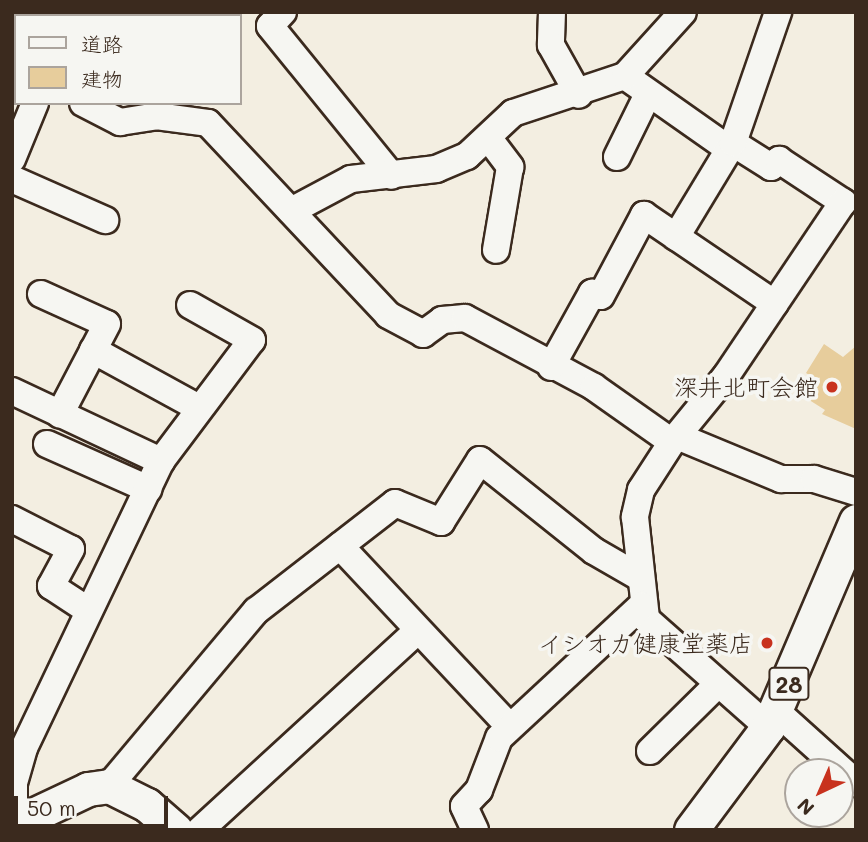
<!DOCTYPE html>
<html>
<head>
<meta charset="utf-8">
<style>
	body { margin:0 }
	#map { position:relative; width:868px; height:842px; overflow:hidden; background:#f3eee1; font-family:Mali,"Klee One",sans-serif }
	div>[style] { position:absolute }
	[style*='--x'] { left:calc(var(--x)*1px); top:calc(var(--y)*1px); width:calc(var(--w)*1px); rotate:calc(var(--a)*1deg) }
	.river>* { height:37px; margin:-18.5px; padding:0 18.5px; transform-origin:18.5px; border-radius:18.5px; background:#80c9e0 }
	.building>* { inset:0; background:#e7cd9c }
	.roads { filter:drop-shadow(2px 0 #3b2a1e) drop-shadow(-2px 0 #3b2a1e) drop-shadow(0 2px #3b2a1e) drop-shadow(0 -2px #3b2a1e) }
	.minor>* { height:26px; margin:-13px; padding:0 13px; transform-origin:13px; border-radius:13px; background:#f6f6f2 }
	.major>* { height:33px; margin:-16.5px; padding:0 16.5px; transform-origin:16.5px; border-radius:16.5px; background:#f6f6f2 }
	.dots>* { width:19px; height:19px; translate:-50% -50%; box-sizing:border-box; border:4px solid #f6f6f2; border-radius:50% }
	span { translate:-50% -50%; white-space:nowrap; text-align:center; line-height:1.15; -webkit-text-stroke:7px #f6f6f2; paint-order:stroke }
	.shield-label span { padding:2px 5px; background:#f6f6f2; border:2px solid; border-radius:5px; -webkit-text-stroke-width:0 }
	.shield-label { font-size:23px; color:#3b2a1e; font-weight:700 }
	.poi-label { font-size:24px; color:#3b2a1e }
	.right { translate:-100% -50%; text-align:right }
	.frame { position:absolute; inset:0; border:14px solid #3b2a1e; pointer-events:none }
	.legend { position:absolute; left:14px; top:14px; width:228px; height:91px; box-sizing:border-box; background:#f6f6f2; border:2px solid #aba49d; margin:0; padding:9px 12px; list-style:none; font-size:21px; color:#3b2a1e }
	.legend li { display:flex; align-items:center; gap:14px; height:35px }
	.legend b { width:35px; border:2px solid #aba49d }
	.north { position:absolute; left:784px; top:758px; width:70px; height:70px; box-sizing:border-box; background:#f6f6f2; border:2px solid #aba49d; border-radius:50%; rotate:224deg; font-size:19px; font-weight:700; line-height:28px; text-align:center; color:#3b2a1e }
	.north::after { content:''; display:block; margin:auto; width:24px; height:32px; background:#c8321e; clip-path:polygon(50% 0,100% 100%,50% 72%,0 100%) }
	.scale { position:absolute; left:14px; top:796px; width:154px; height:32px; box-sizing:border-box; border:4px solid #3b2a1e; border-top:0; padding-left:9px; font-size:21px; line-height:24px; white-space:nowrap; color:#3b2a1e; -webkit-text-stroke:5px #f6f6f2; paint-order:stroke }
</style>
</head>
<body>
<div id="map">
	<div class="river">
		<i style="--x:38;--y:16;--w:4;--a:-63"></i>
		<i style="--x:12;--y:81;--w:10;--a:-66"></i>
	</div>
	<div class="building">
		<i style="clip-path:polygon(824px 344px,843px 357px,856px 346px,856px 429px,822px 414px,825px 410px,803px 396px,814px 378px,806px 373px)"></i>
	</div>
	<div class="roads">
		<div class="minor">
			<i style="--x:283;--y:12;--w:19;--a:133"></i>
			<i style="--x:270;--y:26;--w:193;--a:50.9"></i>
			<i style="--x:552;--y:12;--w:33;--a:92"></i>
			<i style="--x:551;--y:45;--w:57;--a:60.8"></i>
			<i style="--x:66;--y:16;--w:4;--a:-76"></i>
			<i style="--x:625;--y:76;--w:127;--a:35.1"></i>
			<i style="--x:83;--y:103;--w:42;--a:27.2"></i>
			<i style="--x:120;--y:122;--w:36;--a:-9"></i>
			<i style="--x:156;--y:116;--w:52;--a:7.7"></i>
			<i style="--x:208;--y:123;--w:263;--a:46.8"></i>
			<i style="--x:388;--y:315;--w:40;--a:28"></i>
			<i style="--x:423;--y:334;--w:24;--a:-36"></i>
			<i style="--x:442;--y:320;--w:23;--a:-5"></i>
			<i style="--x:465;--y:318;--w:146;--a:28.1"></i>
			<i style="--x:594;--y:387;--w:95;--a:35.2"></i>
			<i style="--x:490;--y:140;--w:34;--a:53"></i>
			<i style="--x:510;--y:167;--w:84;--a:99.6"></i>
			<i style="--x:733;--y:143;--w:45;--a:32.3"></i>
			<i style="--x:771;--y:167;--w:11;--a:-41"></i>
			<i style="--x:779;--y:160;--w:77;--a:33.3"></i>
			<i style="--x:843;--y:202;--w:210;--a:123.9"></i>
			<i style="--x:726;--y:376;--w:85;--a:129.3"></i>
			<i style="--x:672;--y:442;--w:57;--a:122.9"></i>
			<i style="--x:641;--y:490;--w:28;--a:103"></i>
			<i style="--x:635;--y:517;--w:103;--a:83.8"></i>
			<i style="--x:646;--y:619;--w:163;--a:41.5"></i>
			<i style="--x:617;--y:157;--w:70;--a:-63.8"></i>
			<i style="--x:12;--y:159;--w:61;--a:-67.7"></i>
			<i style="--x:12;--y:179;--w:102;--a:23.8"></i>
			<i style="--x:291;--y:211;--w:68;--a:-28.1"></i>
			<i style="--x:351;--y:179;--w:86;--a:-6.7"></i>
			<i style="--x:436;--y:169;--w:34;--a:-23"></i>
			<i style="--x:467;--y:156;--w:63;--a:-43.1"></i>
			<i style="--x:513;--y:113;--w:118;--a:-18.3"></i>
			<i style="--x:625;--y:76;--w:86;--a:-47.8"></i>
			<i style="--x:676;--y:237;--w:110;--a:-58.8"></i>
			<i style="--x:733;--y:143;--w:139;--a:-71"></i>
			<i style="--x:41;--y:294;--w:72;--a:24.4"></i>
			<i style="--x:107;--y:324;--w:102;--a:117.6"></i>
			<i style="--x:93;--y:350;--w:121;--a:28.7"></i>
			<i style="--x:551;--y:367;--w:85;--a:-61"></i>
			<i style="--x:592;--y:293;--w:9;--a:18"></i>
			<i style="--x:601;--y:296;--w:92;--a:-62"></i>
			<i style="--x:644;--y:215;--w:158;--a:34.2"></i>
			<i style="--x:12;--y:391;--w:165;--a:25.2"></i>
			<i style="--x:677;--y:436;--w:113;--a:22.5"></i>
			<i style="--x:781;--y:479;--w:33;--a:0"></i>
			<i style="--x:814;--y:479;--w:44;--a:17.2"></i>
			<i style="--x:47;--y:444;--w:111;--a:24"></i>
			<i style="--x:12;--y:519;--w:66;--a:27"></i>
			<i style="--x:71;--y:549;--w:42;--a:118.4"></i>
			<i style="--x:51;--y:586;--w:45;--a:33.3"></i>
			<i style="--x:340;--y:546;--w:247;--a:46.8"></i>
			<i style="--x:776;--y:711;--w:108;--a:42"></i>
			<i style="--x:650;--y:751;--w:93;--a:-44.6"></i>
			<i style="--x:109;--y:786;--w:229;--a:-50"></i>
			<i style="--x:256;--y:611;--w:176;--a:-37.8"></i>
			<i style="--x:395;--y:503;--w:50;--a:22.4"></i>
			<i style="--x:441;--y:522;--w:73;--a:-57.8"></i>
			<i style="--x:480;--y:460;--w:146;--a:38.6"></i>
			<i style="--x:594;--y:551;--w:54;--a:29.9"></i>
			<i style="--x:14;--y:824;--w:41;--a:-90"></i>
			<i style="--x:14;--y:783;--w:36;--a:-74"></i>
			<i style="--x:24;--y:748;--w:318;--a:-64.5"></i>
			<i style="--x:161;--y:461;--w:151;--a:-53.1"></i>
			<i style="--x:252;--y:340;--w:71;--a:-150.6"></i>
			<i style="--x:200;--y:830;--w:294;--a:-42.5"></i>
			<i style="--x:475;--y:830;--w:26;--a:-115"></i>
			<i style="--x:464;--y:806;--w:22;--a:-47"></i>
			<i style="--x:479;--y:790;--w:56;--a:-69"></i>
			<i style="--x:499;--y:738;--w:195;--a:-42.9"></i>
		</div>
		<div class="major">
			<i style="--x:12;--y:825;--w:84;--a:-25.3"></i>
			<i style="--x:88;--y:789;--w:21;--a:-8"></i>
			<i style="--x:109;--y:786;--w:42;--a:26.6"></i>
			<i style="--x:147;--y:805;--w:38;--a:41"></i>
			<i style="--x:691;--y:830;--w:129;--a:-53.2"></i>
			<i style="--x:768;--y:727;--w:224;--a:-66.9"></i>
		</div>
	</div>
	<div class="dots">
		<i style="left:832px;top:387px;background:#c8321e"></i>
		<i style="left:767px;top:643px;background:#c8321e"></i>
	</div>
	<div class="shield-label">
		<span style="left:789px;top:684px">28</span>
	</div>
	<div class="poi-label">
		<span class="right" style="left:818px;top:387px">深井北町会館</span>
		<span class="right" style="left:753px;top:643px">イシオカ健康堂薬店</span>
	</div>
	<div class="frame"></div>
	<ul class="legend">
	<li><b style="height:9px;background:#f6f6f2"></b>道路</li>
	<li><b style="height:19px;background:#e7cd9c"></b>建物</li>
	</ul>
	<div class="north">N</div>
	<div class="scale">50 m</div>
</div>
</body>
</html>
